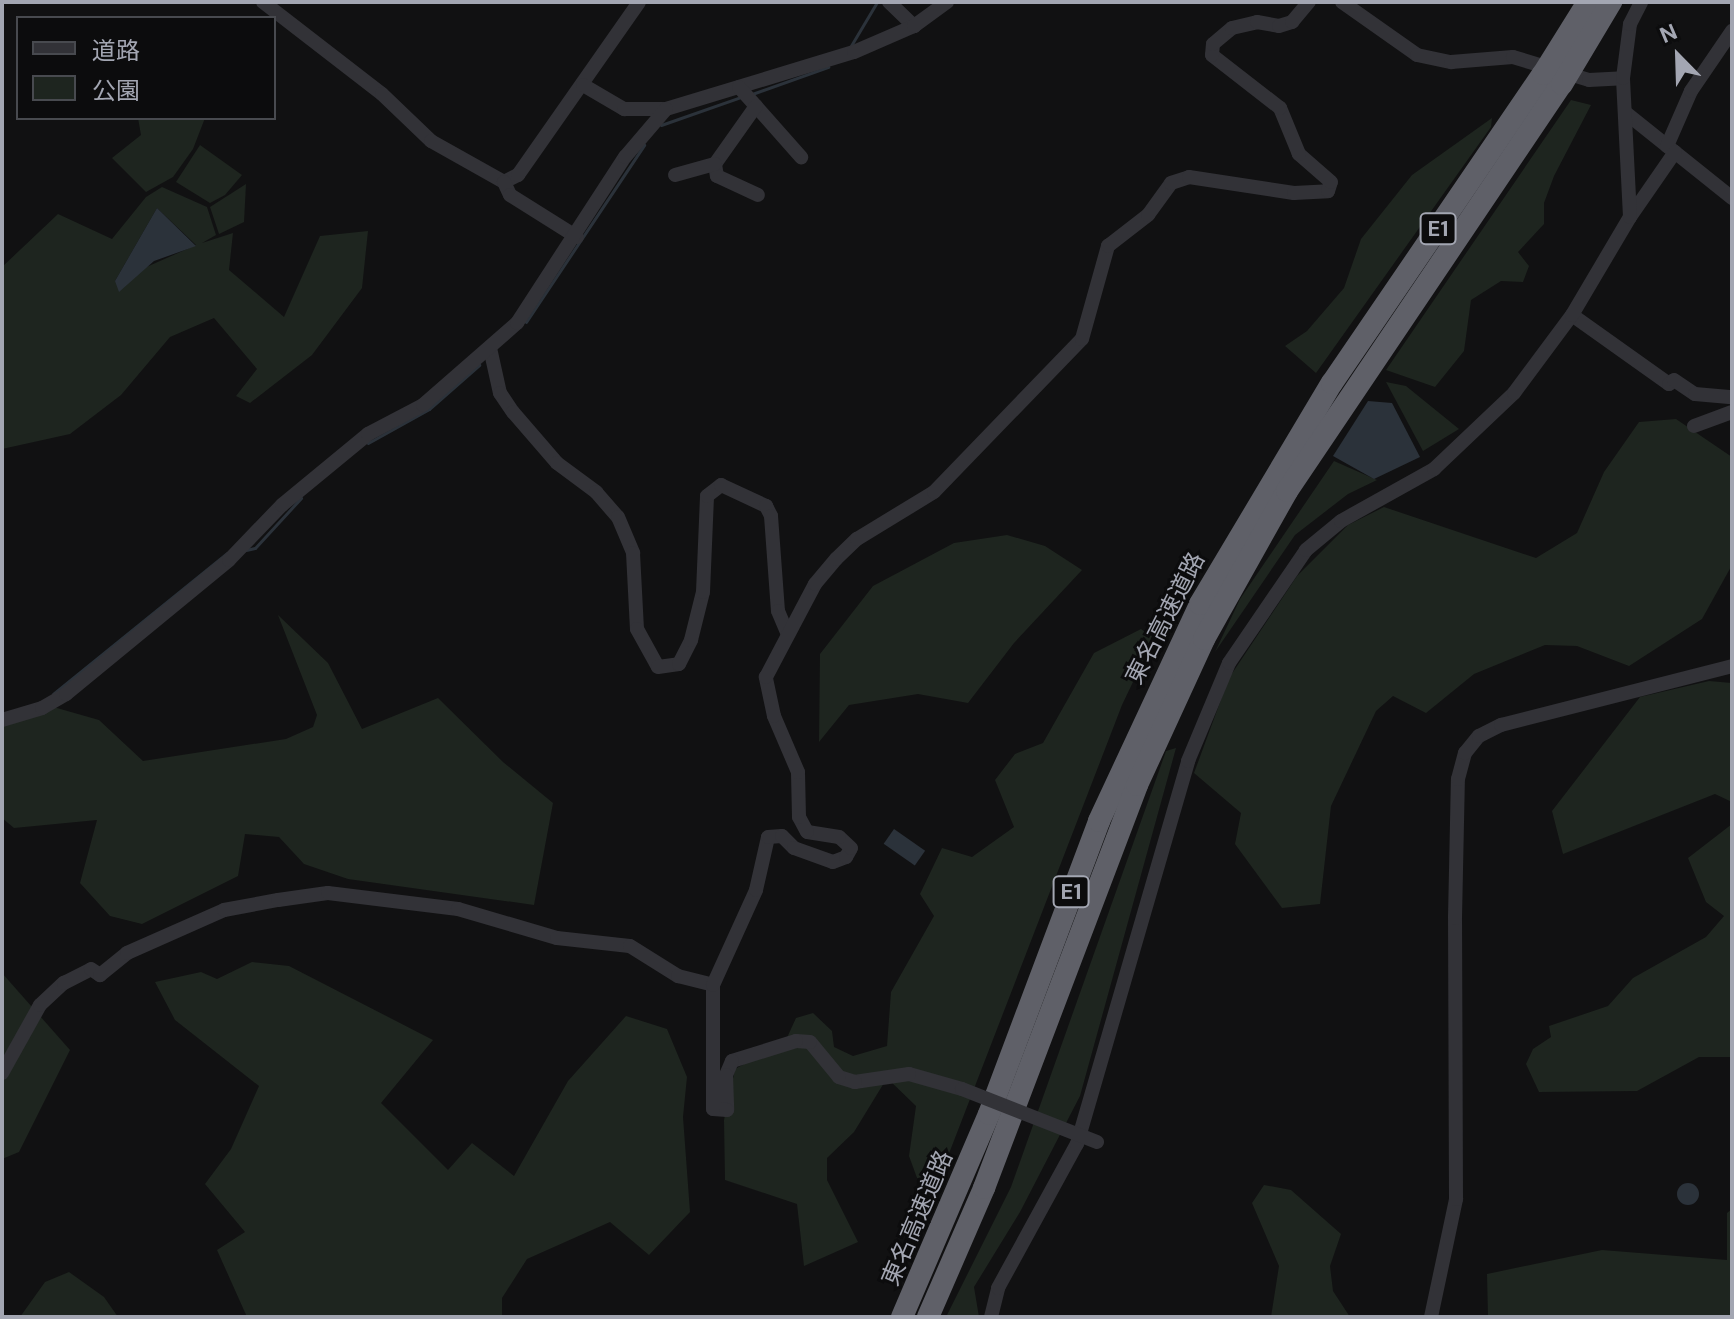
<!DOCTYPE html>
<html>
<head>
<meta charset="utf-8">
<style>
	body { margin:0 }
	#map { position:relative; width:1734px; height:1319px; overflow:hidden; background:#111112; font-family:"DM Sans","Noto Sans JP",sans-serif }
	div>[style] { position:absolute }
	[style*='--x'] { left:calc(var(--x)*1px); top:calc(var(--y)*1px); width:calc(var(--w)*1px); rotate:calc(var(--a)*1deg) }
	.green>* { inset:0; background:#1e251f }
	.water>* { inset:0; background:#2b323a; transform-origin:0 0 }
	.round { border-radius:50% }
	.stream>* { height:3px; margin:-1.5px; padding:0 1.5px; transform-origin:1.5px; border-radius:1.5px; background:#2b323a }
	.minor>* { height:14px; margin:-7px; padding:0 7px; transform-origin:7px; border-radius:7px; background:#323237 }
	.highway>* { height:22px; margin:-11px; padding:0 11px; transform-origin:11px; border-radius:11px; background:#5f6068 }
	.minor-bridge>* { height:14px; margin:-7px; padding:0 7px; transform-origin:7px; border-radius:7px; background:#323237 }
	.highway-bridge>* { height:22px; margin:-11px; padding:0 11px; transform-origin:11px; border-radius:11px; background:#5f6068 }
	span { translate:-50% -50%; white-space:nowrap; text-align:center; line-height:1.15; -webkit-text-stroke:6px #0c0c0d; paint-order:stroke }
	.shield-label span { padding:2px 6px; background:#0c0c0d; border:2px solid; border-radius:6px; -webkit-text-stroke-width:0 }
	.shield-label { font-size:22px; color:#a3a6b2; font-weight:700 }
	.street-label { font-size:24px; color:#a3a6b2 }
	.frame { position:absolute; inset:0; border:4px solid #a3a6b2; pointer-events:none }
	.legend { position:absolute; left:16px; top:16px; width:260px; height:104px; box-sizing:border-box; background:#0c0c0d; border:2px solid #484a4f; margin:0; padding:10px 14px; list-style:none; font-size:24px; color:#a3a6b2 }
	.legend li { display:flex; align-items:center; gap:16px; height:40px }
	.legend b { width:40px; border:2px solid #484a4f }
	.north { position:absolute; left:1638px; top:16px; width:80px; height:80px; -webkit-text-stroke:6px #0c0c0d; paint-order:stroke; rotate:337deg; font-size:22px; font-weight:700; line-height:32px; text-align:center; color:#a3a6b2 }
	.north::after { content:''; display:block; margin:auto; width:28px; height:36px; background:#a3a6b2; clip-path:polygon(50% 0,100% 100%,50% 72%,0 100%) }
</style>
</head>
<body>
<div id="map">
	<div class="green">
		<i style="clip-path:polygon(1571px 100px,1591px 105px,1554px 176px,1544px 203px,1544px 224px,1518px 252px,1529px 266px,1523px 282px,1501px 281px,1471px 300px,1464px 351px,1435px 387px,1386px 370px)"></i>
		<i style="clip-path:polygon(138px 118px,205px 118px,193px 149px,173px 177px,146px 192px,112px 158px,141px 135px)"></i>
		<i style="clip-path:polygon(1492px 118px,1491px 127px,1316px 373px,1285px 346px,1307px 331px,1344px 288px,1361px 239px,1412px 175px)"></i>
		<i style="clip-path:polygon(200px 145px,242px 175px,225px 195px,210px 203px,176px 182px)"></i>
		<i style="clip-path:polygon(246px 184px,244px 222px,219px 234px,210px 207px)"></i>
		<i style="clip-path:polygon(evenodd,162px 187px,207px 207px,216px 235px,202px 243px,233px 233px,229px 270px,284px 317px,320px 236px,368px 231px,362px 288px,312px 355px,250px 403px,236px 396px,257px 369px,214px 318px,170px 337px,121px 395px,70px 434px,2px 449px,2px 267px,58px 214px,112px 239px,146px 197px,162px 187px,157px 208px,196px 245px,115px 281px,157px 208px)"></i>
		<i style="clip-path:polygon(1386px 382px,1406px 386px,1459px 429px,1423px 451px)"></i>
		<i style="clip-path:polygon(1676px 419px,1732px 457px,1732px 565px,1702px 619px,1629px 666px,1577px 646px,1545px 645px,1474px 674px,1426px 713px,1393px 696px,1376px 711px,1331px 806px,1320px 904px,1282px 908px,1235px 844px,1241px 813px,1194px 773px,1229px 678px,1297px 576px,1348px 525px,1384px 507px,1536px 558px,1577px 533px,1604px 472px,1639px 422px)"></i>
		<i style="clip-path:polygon(1334px 461px,1377px 480px,1348px 494px,1295px 535px,1215px 652px,1240px 599px)"></i>
		<i style="clip-path:polygon(1007px 535px,1045px 546px,1082px 570px,1014px 643px,968px 703px,918px 694px,849px 705px,819px 742px,820px 654px,873px 586px,954px 543px)"></i>
		<i style="clip-path:polygon(278px 615px,328px 663px,362px 729px,438px 698px,503px 762px,553px 803px,534px 905px,348px 879px,304px 864px,279px 837px,245px 834px,238px 876px,142px 924px,110px 916px,80px 883px,97px 820px,14px 828px,2px 818px,2px 721px,50px 706px,99px 720px,143px 761px,286px 739px,313px 727px,317px 715px)"></i>
		<i style="clip-path:polygon(1141px 629px,1154px 638px,1122px 705px,928px 1208px,909px 1156px,916px 1106px,887px 1078px,854px 1132px,827px 1158px,827px 1180px,858px 1242px,804px 1266px,797px 1204px,725px 1180px,724px 1120px,735px 1069px,785px 1042px,796px 1018px,813px 1013px,832px 1031px,834px 1047px,853px 1056px,887px 1046px,891px 992px,934px 916px,920px 894px,942px 848px,972px 857px,1014px 827px,995px 780px,1015px 754px,1043px 743px,1094px 653px)"></i>
		<i style="clip-path:polygon(1709px 681px,1732px 683px,1732px 802px,1715px 794px,1563px 854px,1552px 811px,1640px 697px)"></i>
		<i style="clip-path:polygon(1176px 748px,1080px 1096px,1020px 1212px,974px 1287px,979px 1317px,946px 1317px,1011px 1187px,1166px 751px)"></i>
		<i style="clip-path:polygon(1732px 824px,1732px 1057px,1699px 1057px,1637px 1091px,1539px 1092px,1526px 1064px,1533px 1049px,1551px 1037px,1549px 1026px,1608px 1006px,1633px 978px,1706px 937px,1724px 916px,1706px 902px,1688px 858px)"></i>
		<i style="clip-path:polygon(252px 962px,289px 966px,433px 1040px,381px 1103px,448px 1170px,472px 1143px,514px 1176px,568px 1081px,626px 1016px,667px 1029px,687px 1077px,683px 1117px,690px 1212px,649px 1255px,610px 1222px,527px 1259px,502px 1298px,502px 1317px,247px 1317px,217px 1250px,245px 1232px,205px 1184px,231px 1149px,259px 1086px,175px 1020px,155px 982px,201px 972px,217px 979px)"></i>
		<i style="clip-path:polygon(2px 973px,70px 1050px,19px 1152px,2px 1159px)"></i>
		<i style="clip-path:polygon(1264px 1185px,1291px 1190px,1341px 1234px,1330px 1266px,1333px 1291px,1350px 1317px,1271px 1317px,1279px 1266px,1252px 1203px)"></i>
		<i style="clip-path:polygon(1732px 1209px,1732px 1317px,1488px 1317px,1487px 1274px,1602px 1250px,1727px 1260px,1727px 1213px)"></i>
		<i style="clip-path:polygon(69px 1272px,104px 1297px,118px 1317px,20px 1317px,45px 1282px)"></i>
	</div>
	<div class="water">
		<i style="clip-path:polygon(157px 208px,196px 246px,154px 261px,119px 292px,115px 281px)"></i>
		<i style="clip-path:polygon(1368px 401px,1392px 403px,1420px 457px,1374px 479px,1333px 456px)"></i>
		<i style="left:894px;top:829px;width:38px;height:18px;rotate:35deg"></i>
		<i class="round" style="left:1677px;top:1183px;width:22px;height:22px"></i>
	</div>
	<div class="stream">
		<i style="--x:849;--y:49;--w:55;--a:-59.2"></i>
		<i style="--x:752;--y:94;--w:81;--a:-19.6"></i>
		<i style="--x:661;--y:125;--w:85;--a:-19.3"></i>
		<i style="--x:526;--y:322;--w:213;--a:-56.3"></i>
		<i style="--x:368;--y:443;--w:70;--a:-29.1"></i>
		<i style="--x:429;--y:409;--w:67;--a:-41.3"></i>
		<i style="--x:246;--y:550;--w:9;--a:-13"></i>
		<i style="--x:255;--y:548;--w:68;--a:-47.4"></i>
		<i style="--x:53;--y:694;--w:224;--a:-39"></i>
	</div>
	<div class="minor">
		<i style="--x:263;--y:2;--w:150;--a:37.7"></i>
		<i style="--x:382;--y:94;--w:68;--a:43.8"></i>
		<i style="--x:431;--y:141;--w:84;--a:29.3"></i>
		<i style="--x:504;--y:182;--w:16;--a:-27"></i>
		<i style="--x:518;--y:175;--w:211;--a:-55"></i>
		<i style="--x:889;--y:2;--w:35;--a:44"></i>
		<i style="--x:1342;--y:2;--w:92;--a:35.2"></i>
		<i style="--x:1417;--y:55;--w:35;--a:12"></i>
		<i style="--x:1451;--y:62;--w:62;--a:-4.6"></i>
		<i style="--x:1513;--y:57;--w:79;--a:16.8"></i>
		<i style="--x:1589;--y:80;--w:34;--a:-3"></i>
		<i style="--x:583;--y:85;--w:48;--a:30.3"></i>
		<i style="--x:624;--y:109;--w:42;--a:0"></i>
		<i style="--x:666;--y:109;--w:196;--a:-16.9"></i>
		<i style="--x:854;--y:52;--w:65;--a:-23.4"></i>
		<i style="--x:914;--y:26;--w:41;--a:-36"></i>
		<i style="--x:739;--y:87;--w:94;--a:48.5"></i>
		<i style="--x:756;--y:106;--w:71;--a:125.3"></i>
		<i style="--x:715;--y:164;--w:12;--a:81"></i>
		<i style="--x:717;--y:176;--w:45;--a:24.9"></i>
		<i style="--x:1626;--y:113;--w:136;--a:38.7"></i>
		<i style="--x:1667;--y:146;--w:60;--a:-66.4"></i>
		<i style="--x:1691;--y:91;--w:73;--a:-55.7"></i>
		<i style="--x:675;--y:175;--w:41;--a:-15.4"></i>
		<i style="--x:504;--y:182;--w:14;--a:65"></i>
		<i style="--x:510;--y:195;--w:79;--a:32.1"></i>
		<i style="--x:1630;--y:217;--w:79;--a:-55.3"></i>
		<i style="--x:1572;--y:315;--w:119;--a:35.4"></i>
		<i style="--x:1669;--y:384;--w:6;--a:-39"></i>
		<i style="--x:1674;--y:380;--w:25;--a:34"></i>
		<i style="--x:1695;--y:394;--w:37;--a:5"></i>
		<i style="--x:490;--y:348;--w:46;--a:77.5"></i>
		<i style="--x:500;--y:393;--w:23;--a:56"></i>
		<i style="--x:513;--y:412;--w:67;--a:49.2"></i>
		<i style="--x:557;--y:463;--w:49;--a:36.6"></i>
		<i style="--x:596;--y:492;--w:33;--a:49"></i>
		<i style="--x:618;--y:517;--w:39;--a:67"></i>
		<i style="--x:633;--y:553;--w:76;--a:87"></i>
		<i style="--x:637;--y:629;--w:43;--a:61.1"></i>
		<i style="--x:658;--y:667;--w:21;--a:-8"></i>
		<i style="--x:679;--y:664;--w:27;--a:-63"></i>
		<i style="--x:691;--y:640;--w:49;--a:-76"></i>
		<i style="--x:703;--y:592;--w:96;--a:-87.6"></i>
		<i style="--x:707;--y:496;--w:18;--a:-38"></i>
		<i style="--x:721;--y:485;--w:50;--a:25"></i>
		<i style="--x:766;--y:506;--w:11;--a:63"></i>
		<i style="--x:771;--y:516;--w:95;--a:85.8"></i>
		<i style="--x:778;--y:611;--w:23;--a:67"></i>
		<i style="--x:1694;--y:426;--w:40;--a:-20.2"></i>
		<i style="--x:2;--y:720;--w:42;--a:-16.7"></i>
		<i style="--x:42;--y:708;--w:28;--a:-30"></i>
		<i style="--x:66;--y:694;--w:211;--a:-39.4"></i>
		<i style="--x:229;--y:560;--w:76;--a:-46.1"></i>
		<i style="--x:282;--y:505;--w:112;--a:-39.5"></i>
		<i style="--x:368;--y:434;--w:62;--a:-27.8"></i>
		<i style="--x:423;--y:405;--w:125;--a:-41.1"></i>
		<i style="--x:517;--y:323;--w:198;--a:-57"></i>
		<i style="--x:625;--y:157;--w:63;--a:-49.5"></i>
		<i style="--x:2;--y:1073;--w:78;--a:-60.8"></i>
		<i style="--x:40;--y:1005;--w:33;--a:-43"></i>
		<i style="--x:64;--y:983;--w:30;--a:-27"></i>
		<i style="--x:91;--y:969;--w:11;--a:34"></i>
		<i style="--x:100;--y:975;--w:35;--a:-39"></i>
		<i style="--x:127;--y:953;--w:106;--a:-23.9"></i>
		<i style="--x:224;--y:910;--w:55;--a:-10.5"></i>
		<i style="--x:278;--y:900;--w:50;--a:-8"></i>
		<i style="--x:328;--y:893;--w:131;--a:7"></i>
		<i style="--x:458;--y:909;--w:103;--a:16.3"></i>
		<i style="--x:557;--y:938;--w:73;--a:6.3"></i>
		<i style="--x:630;--y:946;--w:57;--a:32"></i>
		<i style="--x:678;--y:976;--w:36;--a:14"></i>
		<i style="--x:962;--y:1089;--w:55;--a:-164.2"></i>
		<i style="--x:909;--y:1074;--w:55;--a:171.6"></i>
		<i style="--x:855;--y:1082;--w:17;--a:-163"></i>
		<i style="--x:839;--y:1077;--w:45;--a:-129.6"></i>
		<i style="--x:810;--y:1042;--w:14;--a:-176"></i>
		<i style="--x:796;--y:1041;--w:67;--a:162.6"></i>
		<i style="--x:732;--y:1061;--w:15;--a:113"></i>
		<i style="--x:726;--y:1075;--w:35;--a:88"></i>
		<i style="--x:727;--y:1110;--w:14;--a:-176"></i>
		<i style="--x:713;--y:1109;--w:124;--a:-90"></i>
		<i style="--x:713;--y:985;--w:104;--a:-65.6"></i>
		<i style="--x:756;--y:890;--w:54;--a:-77.2"></i>
		<i style="--x:768;--y:837;--w:14;--a:-4"></i>
		<i style="--x:782;--y:836;--w:17;--a:45"></i>
		<i style="--x:794;--y:848;--w:41;--a:19.7"></i>
		<i style="--x:833;--y:862;--w:14;--a:-21"></i>
		<i style="--x:846;--y:857;--w:10;--a:-61"></i>
		<i style="--x:851;--y:848;--w:16;--a:-137"></i>
		<i style="--x:839;--y:837;--w:32;--a:-171"></i>
		<i style="--x:807;--y:832;--w:17;--a:-118"></i>
		<i style="--x:799;--y:817;--w:45;--a:-91.3"></i>
		<i style="--x:798;--y:772;--w:61;--a:-113.2"></i>
		<i style="--x:774;--y:716;--w:40;--a:-102"></i>
		<i style="--x:766;--y:677;--w:105;--a:-62.2"></i>
		<i style="--x:815;--y:584;--w:33;--a:-50"></i>
		<i style="--x:836;--y:559;--w:29;--a:-44"></i>
		<i style="--x:857;--y:539;--w:90;--a:-31.4"></i>
		<i style="--x:934;--y:492;--w:213;--a:-46"></i>
		<i style="--x:1082;--y:339;--w:97;--a:-74.4"></i>
		<i style="--x:1108;--y:246;--w:51;--a:-37.8"></i>
		<i style="--x:1148;--y:215;--w:39;--a:-54"></i>
		<i style="--x:1171;--y:183;--w:19;--a:-18"></i>
		<i style="--x:1189;--y:177;--w:106;--a:8.7"></i>
		<i style="--x:1294;--y:193;--w:34;--a:-3"></i>
		<i style="--x:1328;--y:191;--w:9;--a:-72"></i>
		<i style="--x:1331;--y:182;--w:43;--a:-138.8"></i>
		<i style="--x:1299;--y:154;--w:50;--a:-112.4"></i>
		<i style="--x:1280;--y:108;--w:86;--a:-142.1"></i>
		<i style="--x:1212;--y:55;--w:11;--a:-85"></i>
		<i style="--x:1213;--y:44;--w:25;--a:-40"></i>
		<i style="--x:1232;--y:28;--w:26;--a:-13"></i>
		<i style="--x:1257;--y:22;--w:22;--a:10"></i>
		<i style="--x:1279;--y:26;--w:14;--a:-17"></i>
		<i style="--x:1292;--y:22;--w:26;--a:-50"></i>
		<i style="--x:991;--y:1317;--w:30;--a:-76"></i>
		<i style="--x:998;--y:1288;--w:164;--a:-61.3"></i>
		<i style="--x:1077;--y:1144;--w:399;--a:-73.8"></i>
		<i style="--x:1188;--y:761;--w:106;--a:-67.3"></i>
		<i style="--x:1229;--y:663;--w:137;--a:-55.7"></i>
		<i style="--x:1306;--y:550;--w:45;--a:-39.6"></i>
		<i style="--x:1341;--y:521;--w:107;--a:-29.2"></i>
		<i style="--x:1434;--y:469;--w:110;--a:-43.5"></i>
		<i style="--x:1514;--y:393;--w:97;--a:-53.4"></i>
		<i style="--x:1572;--y:315;--w:114;--a:-59.4"></i>
		<i style="--x:1630;--y:217;--w:139;--a:-92.9"></i>
		<i style="--x:1623;--y:78;--w:54;--a:-82.6"></i>
		<i style="--x:1630;--y:24;--w:25;--a:-63"></i>
		<i style="--x:1431;--y:1317;--w:121;--a:-78"></i>
		<i style="--x:1456;--y:1199;--w:281;--a:-90.2"></i>
		<i style="--x:1455;--y:918;--w:139;--a:-88.8"></i>
		<i style="--x:1458;--y:779;--w:27;--a:-75"></i>
		<i style="--x:1465;--y:753;--w:22;--a:-51"></i>
		<i style="--x:1479;--y:736;--w:25;--a:-27"></i>
		<i style="--x:1501;--y:725;--w:238;--a:-14.3"></i>
	</div>
	<div class="highway">
		<i style="--x:902;--y:1317;--w:221;--a:-66.8"></i>
		<i style="--x:989;--y:1114;--w:313;--a:-69.4"></i>
		<i style="--x:1099;--y:821;--w:239;--a:-65"></i>
		<i style="--x:1200;--y:604;--w:257;--a:-59.2"></i>
		<i style="--x:1332;--y:383;--w:374;--a:-55.7"></i>
		<i style="--x:928;--y:1317;--w:141;--a:-66.5"></i>
		<i style="--x:984;--y:1188;--w:431;--a:-69.2"></i>
		<i style="--x:1137;--y:785;--w:161;--a:-65.3"></i>
		<i style="--x:1204;--y:639;--w:170;--a:-60.7"></i>
		<i style="--x:1287;--y:491;--w:491;--a:-56"></i>
	</div>
	<div class="minor-bridge">
		<i style="--x:962;--y:1089;--w:145;--a:21.4"></i>
	</div>
	<div class="highway-bridge">
		<i style="--x:1543;--y:74;--w:85;--a:-58"></i>
		<i style="--x:1562;--y:84;--w:96;--a:-59.1"></i>
	</div>
	<div class="shield-label">
		<span style="left:1438px;top:229px">E1</span>
		<span style="left:1071px;top:892px">E1</span>
	</div>
	<div class="street-label">
		<span style="left:1165px;top:618px;rotate:-63deg">東名高速道路</span>
		<span style="left:917px;top:1218px;rotate:-67deg">東名高速道路</span>
	</div>
	<div class="frame"></div>
	<ul class="legend">
	<li><b style="height:10px;background:#323237"></b>道路</li>
	<li><b style="height:22px;background:#1e251f"></b>公園</li>
	</ul>
	<div class="north">N</div>
</div>
</body>
</html>
